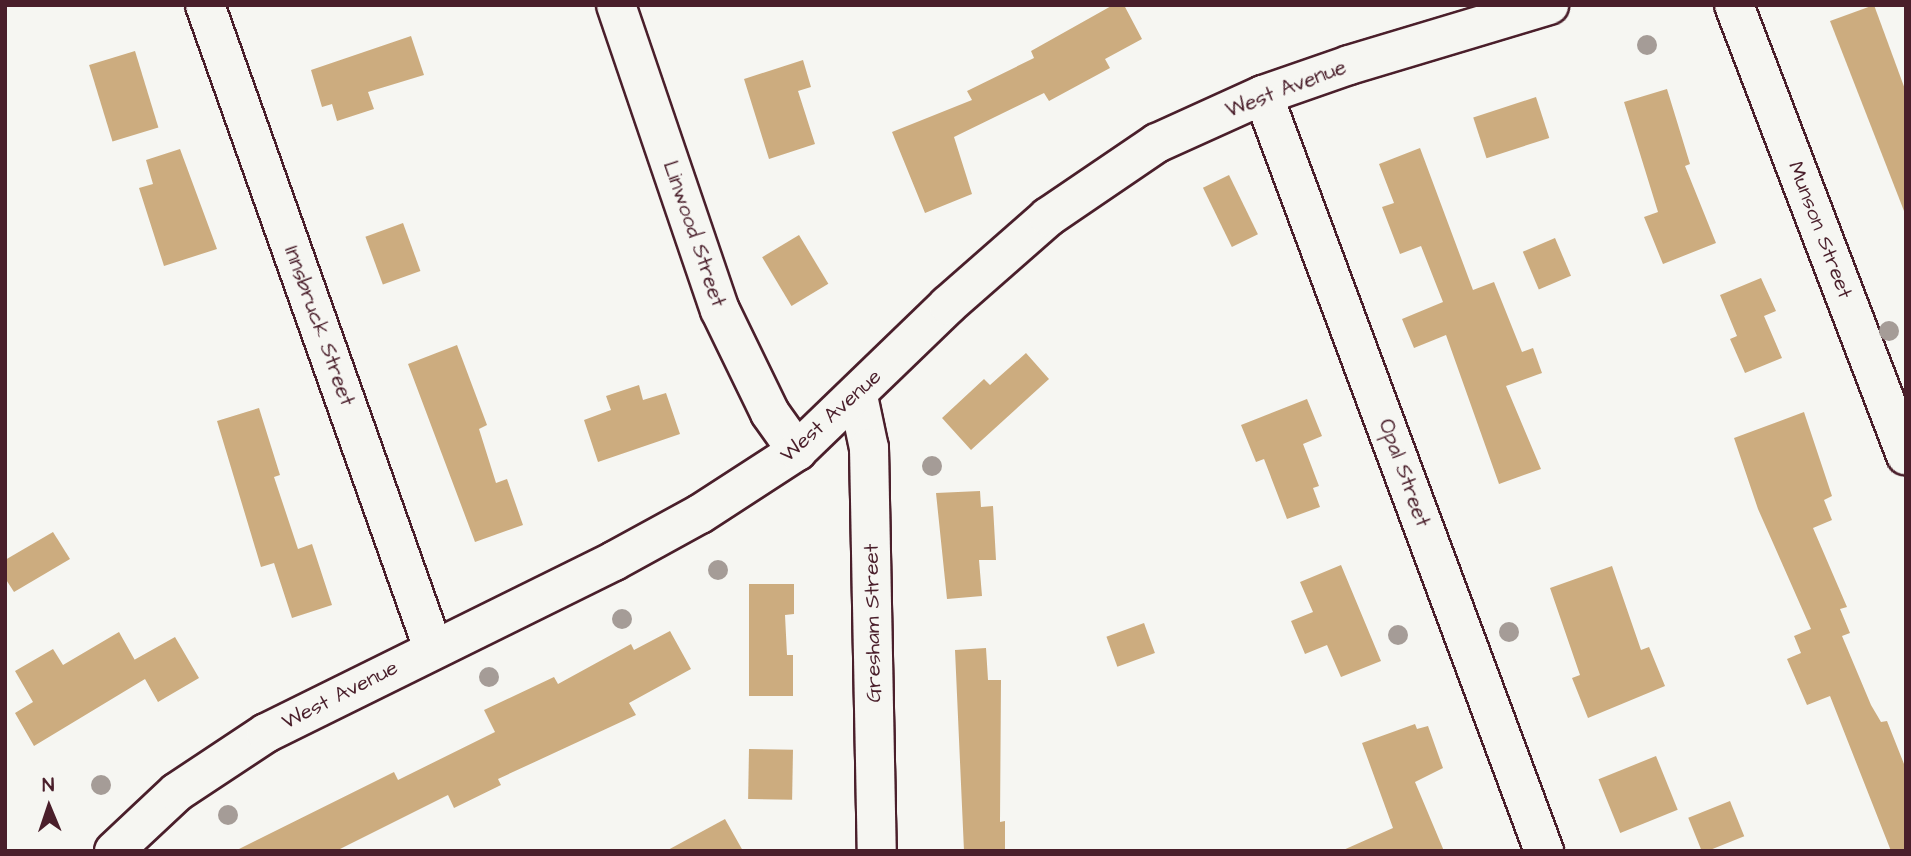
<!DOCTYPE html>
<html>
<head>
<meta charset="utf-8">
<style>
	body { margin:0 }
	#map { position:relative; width:1911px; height:856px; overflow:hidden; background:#f6f6f2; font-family:"Architects Daughter",sans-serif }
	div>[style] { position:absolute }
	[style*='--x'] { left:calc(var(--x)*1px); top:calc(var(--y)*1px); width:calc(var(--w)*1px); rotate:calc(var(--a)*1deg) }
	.building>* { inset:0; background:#ccac7f; transform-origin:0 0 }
	.roads { filter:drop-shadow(2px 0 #4a1f2b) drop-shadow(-2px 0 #4a1f2b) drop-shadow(0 2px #4a1f2b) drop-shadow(0 -2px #4a1f2b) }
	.minor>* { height:38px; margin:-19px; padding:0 19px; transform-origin:19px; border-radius:19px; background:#f6f6f2 }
	.trees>* { width:20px; height:20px; margin:-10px; border-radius:50%; background:#a59c97 }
	span { translate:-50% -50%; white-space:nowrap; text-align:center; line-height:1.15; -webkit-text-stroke:5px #f6f6f2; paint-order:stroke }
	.street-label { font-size:21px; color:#4a1f2b }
	.frame { position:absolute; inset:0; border:7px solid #4a1f2b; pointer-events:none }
	.north { position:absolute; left:14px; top:772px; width:70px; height:70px; -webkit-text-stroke:5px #f6f6f2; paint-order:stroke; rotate:358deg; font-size:19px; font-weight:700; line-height:28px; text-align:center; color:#4a1f2b }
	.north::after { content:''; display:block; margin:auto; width:24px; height:32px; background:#4a1f2b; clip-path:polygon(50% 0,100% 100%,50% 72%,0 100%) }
</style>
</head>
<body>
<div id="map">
	<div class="building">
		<i style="clip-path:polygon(1113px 5px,1124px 5px,1142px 39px,1105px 59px,1110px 68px,1049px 101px,1044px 93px,954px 137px,972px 194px,925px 213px,892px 132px,972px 100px,967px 91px,1034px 58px,1031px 51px)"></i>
		<i style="clip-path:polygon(1874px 5px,1906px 92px,1904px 211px,1830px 21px)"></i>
		<i style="clip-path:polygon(411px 36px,424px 75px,368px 92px,374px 109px,337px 121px,332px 104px,322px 107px,311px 70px)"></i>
		<i style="left:135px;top:51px;width:80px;height:48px;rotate:73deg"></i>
		<i style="clip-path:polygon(803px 60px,811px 87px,798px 91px,815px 144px,769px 159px,744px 79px)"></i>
		<i style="clip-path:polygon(1667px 89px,1690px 164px,1685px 166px,1716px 243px,1663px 264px,1644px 217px,1658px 212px,1624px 102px)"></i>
		<i style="left:1536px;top:97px;width:43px;height:66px;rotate:72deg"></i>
		<i style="clip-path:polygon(1420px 148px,1473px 290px,1494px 282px,1522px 352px,1533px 348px,1542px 373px,1506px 386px,1541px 469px,1499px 484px,1446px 335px,1414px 348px,1402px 319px,1443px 302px,1421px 246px,1400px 254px,1382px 207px,1394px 203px,1379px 164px)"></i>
		<i style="clip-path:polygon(180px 149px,217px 249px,164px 266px,139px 188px,153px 184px,146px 160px)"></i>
		<i style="left:1229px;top:175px;width:66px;height:29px;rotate:64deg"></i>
		<i style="left:403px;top:223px;width:51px;height:40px;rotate:70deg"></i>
		<i style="left:799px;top:235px;width:57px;height:43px;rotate:59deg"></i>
		<i style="left:1555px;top:238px;width:41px;height:35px;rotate:67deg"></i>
		<i style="clip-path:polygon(1761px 278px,1776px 311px,1764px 316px,1782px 358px,1745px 373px,1730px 339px,1737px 336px,1720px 295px)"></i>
		<i style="clip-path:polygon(457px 345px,487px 425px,479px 429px,496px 483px,507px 479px,523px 525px,475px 542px,408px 364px)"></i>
		<i style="clip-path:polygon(1026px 353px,1049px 379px,971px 450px,942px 418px,984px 379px,990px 385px)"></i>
		<i style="clip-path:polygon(639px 385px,643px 400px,666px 393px,680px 434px,598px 462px,584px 420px,611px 410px,606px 396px)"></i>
		<i style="clip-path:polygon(1307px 399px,1322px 436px,1303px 444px,1319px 486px,1313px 488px,1320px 507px,1287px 519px,1264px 459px,1256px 462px,1241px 425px)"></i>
		<i style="clip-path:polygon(259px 408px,280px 475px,274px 477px,298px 549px,312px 544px,332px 605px,292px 618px,274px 563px,261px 567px,217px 421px)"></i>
		<i style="clip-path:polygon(1804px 412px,1832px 496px,1824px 500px,1832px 520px,1813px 528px,1847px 607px,1840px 609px,1850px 633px,1842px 636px,1871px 705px,1881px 722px,1887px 721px,1906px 769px,1906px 851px,1891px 851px,1830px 696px,1807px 705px,1787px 659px,1801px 653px,1794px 636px,1811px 629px,1758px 509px,1734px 438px)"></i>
		<i style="clip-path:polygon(980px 491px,981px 507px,993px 506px,996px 560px,979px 560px,982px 596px,947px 599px,936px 493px)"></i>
		<i style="clip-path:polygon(53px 532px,70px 559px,14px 592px,5px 578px,5px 560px)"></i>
		<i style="clip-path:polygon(1341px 565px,1381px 661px,1341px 677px,1327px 645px,1305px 654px,1291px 621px,1313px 612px,1300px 582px)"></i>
		<i style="clip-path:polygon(1612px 566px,1641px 650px,1649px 647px,1665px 686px,1588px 718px,1572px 678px,1580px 675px,1550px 588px)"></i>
		<i style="clip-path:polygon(749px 584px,794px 584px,794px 614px,785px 615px,787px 655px,793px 655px,793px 696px,749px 696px)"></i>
		<i style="left:1144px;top:623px;width:32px;height:40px;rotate:70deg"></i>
		<i style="clip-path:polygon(670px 631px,691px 669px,629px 703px,636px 715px,498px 779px,501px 785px,454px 808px,448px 795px,336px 851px,235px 851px,394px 772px,398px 780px,495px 732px,484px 710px,554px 677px,558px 684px,631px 644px,634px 650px)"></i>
		<i style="clip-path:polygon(119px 632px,141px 671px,134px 660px,175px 637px,199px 678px,158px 702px,145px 679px,34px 746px,15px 713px,33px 702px,15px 671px,53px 649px,63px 665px)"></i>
		<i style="clip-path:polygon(986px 648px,988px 680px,1001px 680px,1000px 822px,1005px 821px,1005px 851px,964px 851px,955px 650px)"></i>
		<i style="clip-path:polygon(1415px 724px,1417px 729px,1428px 726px,1443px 768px,1415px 782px,1444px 851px,1341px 851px,1393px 828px,1362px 743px)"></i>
		<i style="left:749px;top:749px;width:44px;height:50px;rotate:1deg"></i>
		<i style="left:1656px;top:756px;width:58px;height:62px;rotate:68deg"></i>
		<i style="left:1730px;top:801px;width:38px;height:45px;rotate:68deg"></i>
		<i style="clip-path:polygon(725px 819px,743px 851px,666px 851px)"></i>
	</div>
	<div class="roads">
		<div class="minor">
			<i style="--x:205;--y:5;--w:682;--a:70.48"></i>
			<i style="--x:616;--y:5;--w:322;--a:71.2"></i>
			<i style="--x:720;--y:310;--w:114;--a:64.1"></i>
			<i style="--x:770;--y:413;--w:47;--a:54.6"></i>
			<i style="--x:1734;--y:5;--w:482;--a:69.1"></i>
			<i style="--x:1263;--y:95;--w:807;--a:69.61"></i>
			<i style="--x:858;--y:396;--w:53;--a:78.1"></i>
			<i style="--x:869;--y:448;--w:403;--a:88.9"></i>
			<i style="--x:114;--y:851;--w:86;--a:-43.1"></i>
			<i style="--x:177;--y:792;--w:107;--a:-33.5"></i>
			<i style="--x:266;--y:733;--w:388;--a:-26.3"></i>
			<i style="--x:614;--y:561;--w:98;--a:-28.7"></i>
			<i style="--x:700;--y:514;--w:116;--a:-33"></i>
			<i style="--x:797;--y:451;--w:210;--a:-44"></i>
			<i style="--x:948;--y:305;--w:133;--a:-41.3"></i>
			<i style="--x:1048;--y:217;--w:132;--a:-34.2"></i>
			<i style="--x:1157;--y:143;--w:116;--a:-24.4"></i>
			<i style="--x:1263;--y:95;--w:91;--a:-19.2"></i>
			<i style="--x:1349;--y:65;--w:209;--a:-16.7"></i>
		</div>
	</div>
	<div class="trees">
		<i style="left:1647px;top:45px"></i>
		<i style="left:1889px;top:331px"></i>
		<i style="left:932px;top:466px"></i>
		<i style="left:718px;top:570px"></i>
		<i style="left:622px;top:619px"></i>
		<i style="left:1509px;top:632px"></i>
		<i style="left:1398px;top:635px"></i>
		<i style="left:489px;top:677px"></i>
		<i style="left:101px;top:785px"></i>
		<i style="left:228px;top:815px"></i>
	</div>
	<div class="street-label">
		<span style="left:1286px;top:89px;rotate:-21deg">West Avenue</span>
		<span style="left:1820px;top:230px;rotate:69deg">Munson Street</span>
		<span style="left:694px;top:234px;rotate:71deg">Linwood Street</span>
		<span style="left:319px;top:326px;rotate:70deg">Innsbruck Street</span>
		<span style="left:831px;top:416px;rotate:-42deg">West Avenue</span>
		<span style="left:1404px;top:473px;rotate:70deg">Opal Street</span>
		<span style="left:873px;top:623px;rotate:-91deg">Gresham Street</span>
		<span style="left:340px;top:695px;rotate:-27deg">West Avenue</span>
	</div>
	<div class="frame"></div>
	<div class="north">N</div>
</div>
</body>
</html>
